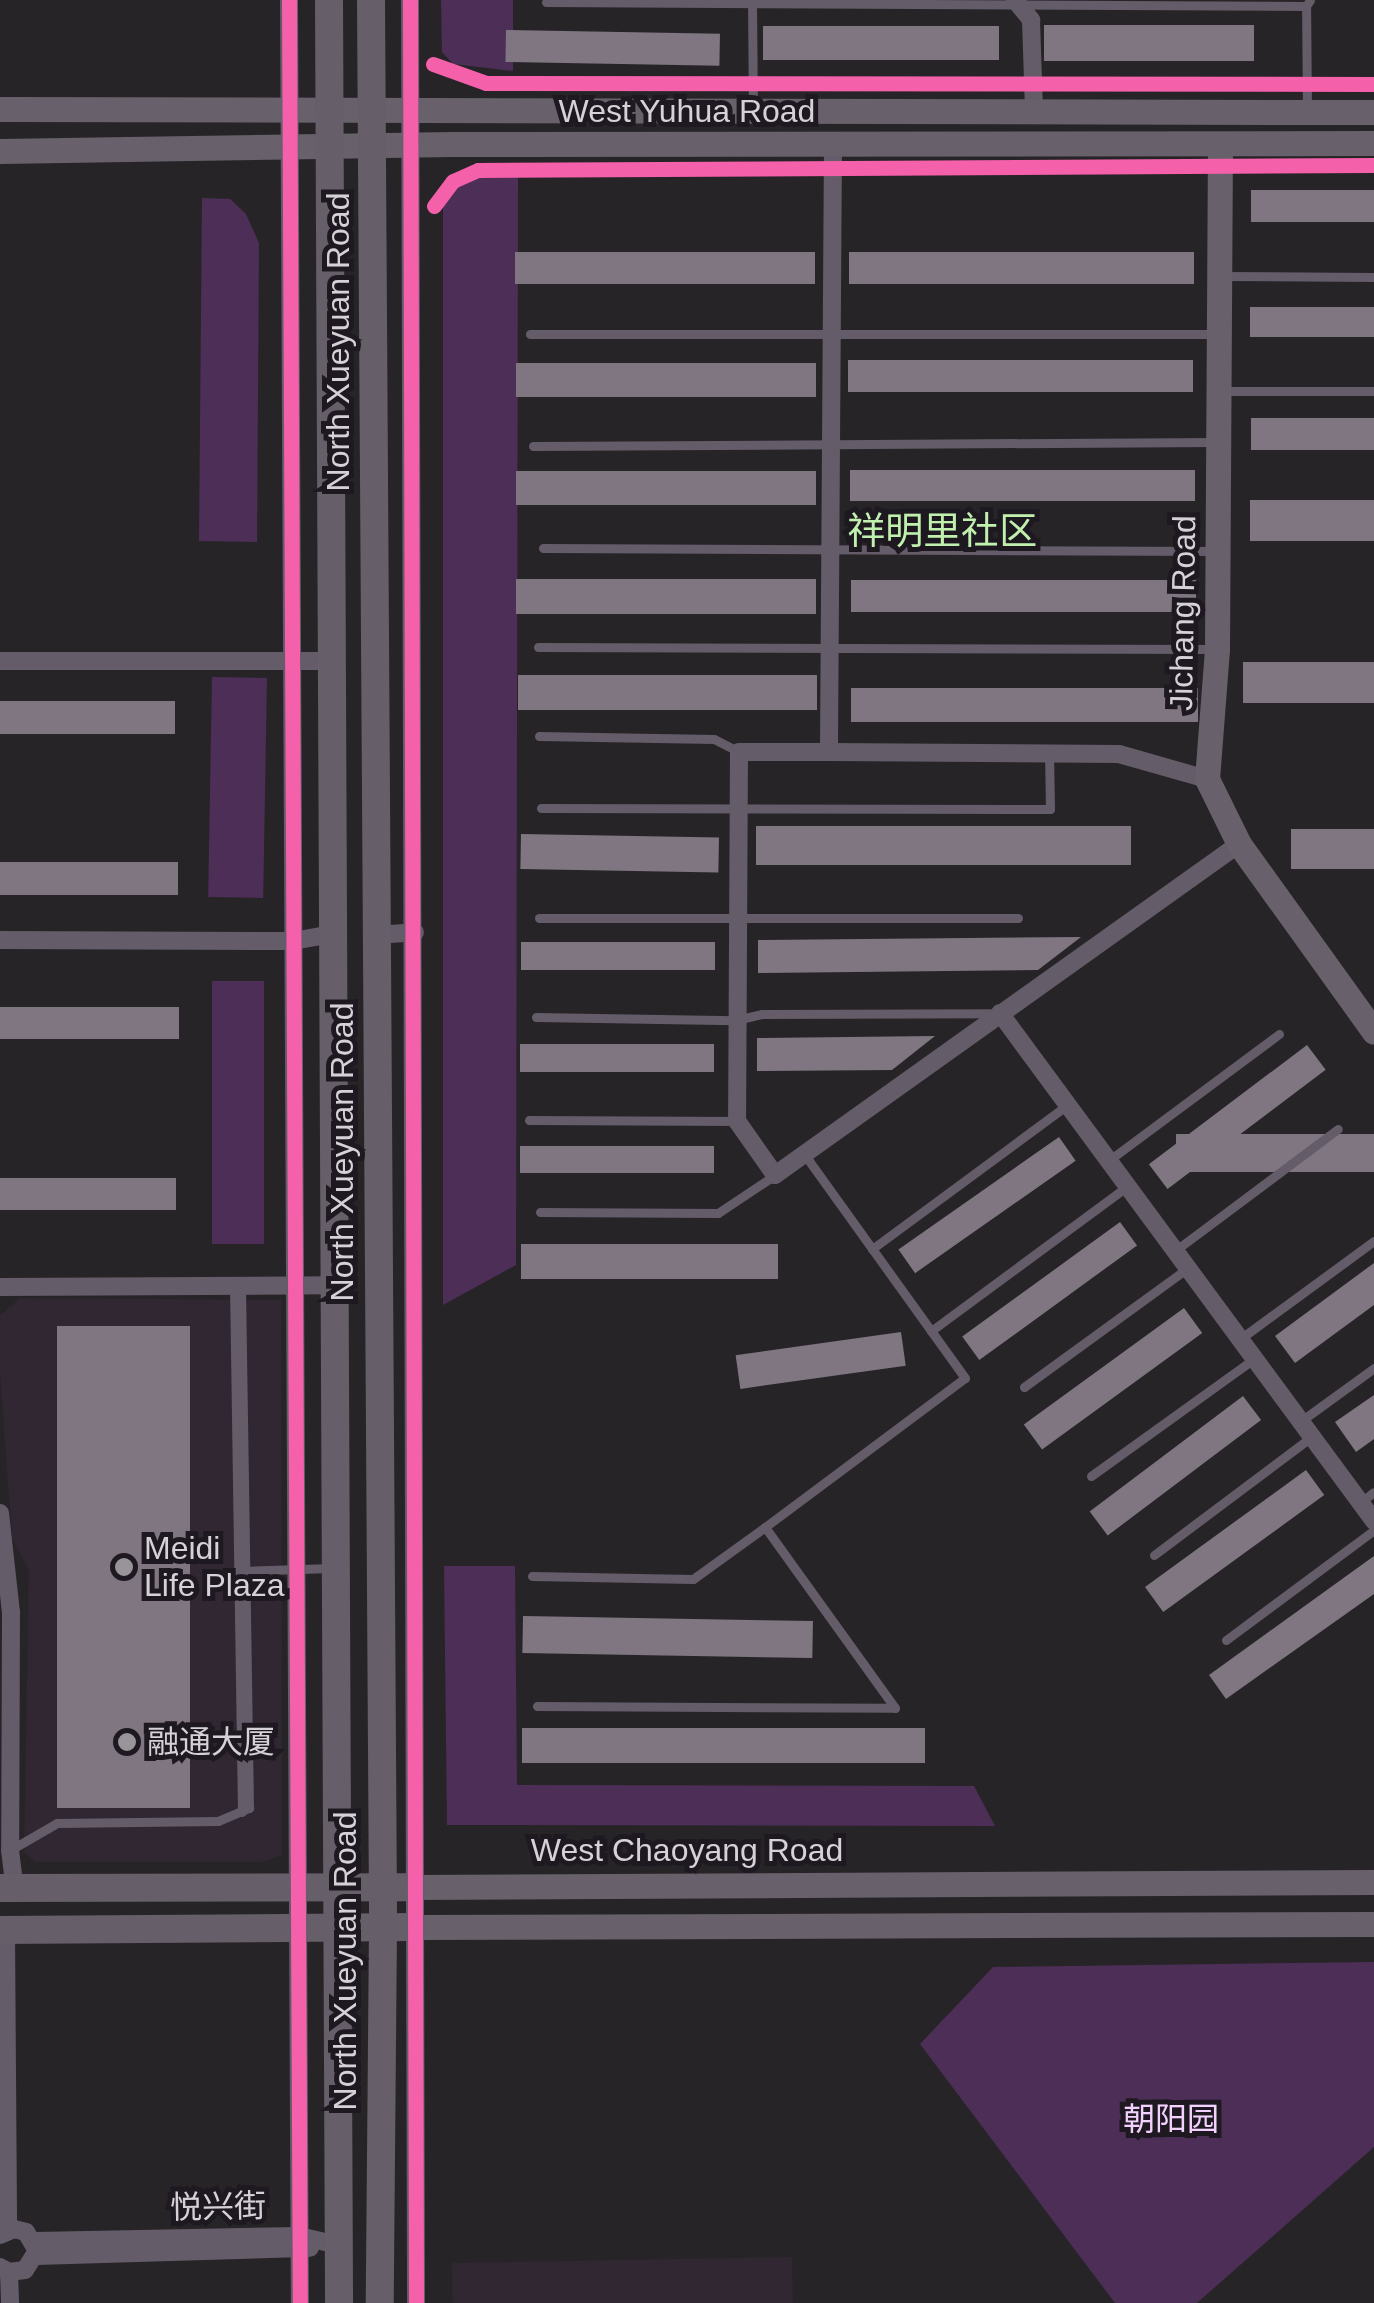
<!DOCTYPE html>
<html>
<head>
<meta charset="utf-8">
<style>
	body { margin:0 }
	#map { position:relative; width:1374px; height:2303px; overflow:hidden; background:#272428; font-family:Arial,"Noto Sans SC",sans-serif }
	div>[style] { position:absolute }
	[style*='--x'] { left:calc(var(--x)*1px); top:calc(var(--y)*1px); width:calc(var(--w)*1px); rotate:calc(var(--a)*1deg) }
	.built>* { inset:0; background:#302732; transform-origin:0 0 }
	.green>* { inset:0; background:#4c2e57; transform-origin:0 0 }
	.building>* { inset:0; background:#7f7682; transform-origin:0 0 }
	.lane>* { height:9px; margin:-4.5px; padding:0 4.5px; transform-origin:4.5px; border-radius:4.5px; background:#645c68 }
	.street>* { height:18px; margin:-9px; padding:0 9px; transform-origin:9px; border-radius:9px; background:#645c68 }
	.secondary>* { height:25px; margin:-12.5px; padding:0 12.5px; transform-origin:12.5px; border-radius:12.5px; background:#68606a }
	.primary>* { height:28px; margin:-14px; padding:0 14px; transform-origin:14px; border-radius:14px; background:#665e69 }
	.cycleway>* { height:15px; margin:-7.5px; padding:0 7.5px; transform-origin:7.5px; border-radius:7.5px; background:#f560ab }
	.dots>* { width:28px; height:28px; translate:-50% -50%; box-sizing:border-box; border:5px solid #1e1921; border-radius:50% }
	span { translate:-50% -50%; white-space:nowrap; text-align:center; line-height:1.15; -webkit-text-stroke:10px #1e1921; paint-order:stroke }
	.street-label { font-size:32px; color:#d5d1d7 }
	.poi-label { font-size:32px; color:#d5d1d7 }
	.left { translate:0 -50%; text-align:left }
	.park-label { font-size:32px; color:#f2d1fe }
	.quarter-label { font-size:38px; color:#c1f0ae }
</style>
</head>
<body>
<div id="map">
	<div class="built">
		<i style="clip-path:polygon(20px 1298px,281px 1300px,282px 1855px,261px 1862px,35px 1862px,24px 1852px,29px 1570px,12px 1538px,0 1370px,0 1316px)"></i>
		<i style="left:792px;top:2257px;width:46px;height:340px;rotate:89deg"></i>
	</div>
	<div class="green">
		<i style="clip-path:polygon(441px 0,513px 0,513px 71px,453px 64px,442px 52px)"></i>
		<i style="clip-path:polygon(470px 172px,518px 176px,516px 1265px,443px 1305px,443px 206px)"></i>
		<i style="clip-path:polygon(202px 198px,230px 199px,246px 214px,259px 243px,257px 542px,199px 541px)"></i>
		<i style="left:267px;top:678px;width:220px;height:55px;rotate:91deg"></i>
		<i style="left:212px;top:981px;width:52px;height:263px"></i>
		<i style="clip-path:polygon(444px 1566px,515px 1566px,517px 1785px,974px 1786px,995px 1826px,447px 1825px)"></i>
		<i style="clip-path:polygon(1374px 1962px,1374px 2147px,1197px 2303px,1115px 2303px,920px 2044px,993px 1967px)"></i>
	</div>
	<div class="building">
		<i style="left:1254px;top:25px;width:36px;height:210px;rotate:90deg"></i>
		<i style="left:763px;top:26px;width:236px;height:34px"></i>
		<i style="left:506px;top:30px;width:214px;height:32px;rotate:1deg"></i>
		<i style="left:1251px;top:190px;width:123px;height:32px"></i>
		<i style="left:815px;top:252px;width:32px;height:300px;rotate:90deg"></i>
		<i style="left:1194px;top:252px;width:32px;height:345px;rotate:90deg"></i>
		<i style="left:1250px;top:307px;width:124px;height:30px"></i>
		<i style="left:1193px;top:360px;width:32px;height:345px;rotate:90deg"></i>
		<i style="left:816px;top:363px;width:34px;height:300px;rotate:90deg"></i>
		<i style="left:1251px;top:418px;width:123px;height:32px"></i>
		<i style="left:1195px;top:470px;width:31px;height:345px;rotate:90deg"></i>
		<i style="left:816px;top:471px;width:34px;height:300px;rotate:90deg"></i>
		<i style="left:1374px;top:500px;width:41px;height:124px;rotate:90deg"></i>
		<i style="left:816px;top:579px;width:35px;height:300px;rotate:90deg"></i>
		<i style="left:1196px;top:580px;width:32px;height:345px;rotate:90deg"></i>
		<i style="left:1243px;top:662px;width:131px;height:41px"></i>
		<i style="left:518px;top:675px;width:299px;height:35px"></i>
		<i style="left:851px;top:688px;width:347px;height:34px"></i>
		<i style="left:175px;top:701px;width:33px;height:175px;rotate:90deg"></i>
		<i style="left:1131px;top:826px;width:39px;height:375px;rotate:90deg"></i>
		<i style="left:1291px;top:829px;width:83px;height:40px"></i>
		<i style="left:521px;top:834px;width:198px;height:35px;rotate:1deg"></i>
		<i style="left:0;top:862px;width:178px;height:33px"></i>
		<i style="clip-path:polygon(1081px 937px,1038px 970px,758px 973px,758px 940px)"></i>
		<i style="left:715px;top:942px;width:28px;height:194px;rotate:90deg"></i>
		<i style="left:0;top:1007px;width:179px;height:32px"></i>
		<i style="clip-path:polygon(935px 1036px,892px 1070px,757px 1071px,757px 1038px)"></i>
		<i style="left:520px;top:1044px;width:194px;height:28px"></i>
		<i style="left:1307px;top:1045px;width:31px;height:198px;rotate:53deg"></i>
		<i style="left:1374px;top:1134px;width:38px;height:198px;rotate:90deg"></i>
		<i style="left:1059px;top:1137px;width:29px;height:196px;rotate:55deg"></i>
		<i style="left:520px;top:1146px;width:194px;height:27px"></i>
		<i style="left:176px;top:1178px;width:32px;height:176px;rotate:90deg"></i>
		<i style="left:1120px;top:1222px;width:29px;height:195px;rotate:54deg"></i>
		<i style="left:521px;top:1244px;width:257px;height:35px"></i>
		<i style="clip-path:polygon(1374px 1263px,1374px 1305px,1295px 1363px,1275px 1336px)"></i>
		<i style="left:1184px;top:1308px;width:31px;height:198px;rotate:54deg"></i>
		<i style="left:57px;top:1326px;width:133px;height:482px"></i>
		<i style="left:901px;top:1332px;width:34px;height:167px;rotate:82deg"></i>
		<i style="clip-path:polygon(1374px 1395px,1374px 1439px,1356px 1452px,1335px 1422px)"></i>
		<i style="left:1243px;top:1396px;width:30px;height:192px;rotate:53deg"></i>
		<i style="left:1306px;top:1470px;width:31px;height:199px;rotate:54deg"></i>
		<i style="clip-path:polygon(1374px 1556px,1374px 1594px,1226px 1699px,1209px 1675px)"></i>
		<i style="left:523px;top:1616px;width:290px;height:37px;rotate:1deg"></i>
		<i style="left:522px;top:1728px;width:403px;height:35px"></i>
	</div>
	<div class="lane">
		<i style="--x:752;--y:0;--w:107;--a:89.5"></i>
		<i style="--x:546;--y:2;--w:760;--a:0.3"></i>
		<i style="--x:1307;--y:111;--w:105;--a:-90.5"></i>
		<i style="--x:1306;--y:6;--w:7;--a:-56"></i>
		<i style="--x:1222;--y:276;--w:152;--a:0.4"></i>
		<i style="--x:530;--y:334;--w:687;--a:0"></i>
		<i style="--x:1222;--y:391;--w:152;--a:0"></i>
		<i style="--x:533;--y:446;--w:683;--a:-0.34"></i>
		<i style="--x:543;--y:548;--w:672;--a:0.26"></i>
		<i style="--x:538;--y:647;--w:677;--a:0.17"></i>
		<i style="--x:539;--y:736;--w:175;--a:1"></i>
		<i style="--x:714;--y:739;--w:28;--a:27"></i>
		<i style="--x:541;--y:808;--w:509;--a:0.11"></i>
		<i style="--x:1050;--y:809;--w:56;--a:-91"></i>
		<i style="--x:539;--y:918;--w:479;--a:0"></i>
		<i style="--x:536;--y:1017;--w:200;--a:0.9"></i>
		<i style="--x:736;--y:1020;--w:27;--a:-13"></i>
		<i style="--x:762;--y:1014;--w:236;--a:-0.2"></i>
		<i style="--x:529;--y:1120;--w:208;--a:0.3"></i>
		<i style="--x:1108;--y:1161;--w:213;--a:-36.6"></i>
		<i style="--x:540;--y:1212;--w:178;--a:0.3"></i>
		<i style="--x:718;--y:1213;--w:69;--a:-33.7"></i>
		<i style="--x:872;--y:1249;--w:242;--a:-36.4"></i>
		<i style="--x:1176;--y:1250;--w:202;--a:-36.8"></i>
		<i style="--x:234;--y:1285;--w:527;--a:89.13"></i>
		<i style="--x:931;--y:1331;--w:242;--a:-36.4"></i>
		<i style="--x:1240;--y:1339;--w:166;--a:-36.2"></i>
		<i style="--x:1024;--y:1387;--w:203;--a:-36"></i>
		<i style="--x:1301;--y:1421;--w:90;--a:-36"></i>
		<i style="--x:1091;--y:1476;--w:201;--a:-35.7"></i>
		<i style="--x:1361;--y:1502;--w:16;--a:-38"></i>
		<i style="--x:1154;--y:1555;--w:196;--a:-36.9"></i>
		<i style="--x:242;--y:1571;--w:89;--a:-1.9"></i>
		<i style="--x:532;--y:1576;--w:161;--a:1.1"></i>
		<i style="--x:693;--y:1579;--w:89;--a:-35.8"></i>
		<i style="--x:1226;--y:1640;--w:184;--a:-36.6"></i>
		<i style="--x:537;--y:1706;--w:358;--a:0.3"></i>
		<i style="--x:895;--y:1708;--w:223;--a:-125.7"></i>
		<i style="--x:765;--y:1527;--w:249;--a:-36.7"></i>
		<i style="--x:965;--y:1378;--w:274;--a:-125.7"></i>
		<i style="--x:12;--y:1849;--w:52;--a:-30"></i>
		<i style="--x:57;--y:1823;--w:161;--a:-0.7"></i>
		<i style="--x:218;--y:1821;--w:34;--a:-23"></i>
		<i style="--x:249;--y:1808;--w:523;--a:-90.88"></i>
	</div>
	<div class="street">
		<i style="--x:289;--y:0;--w:2303;--a:89.73"></i>
		<i style="--x:410;--y:0;--w:2303;--a:89.85"></i>
		<i style="--x:1015;--y:0;--w:26;--a:51"></i>
		<i style="--x:1031;--y:20;--w:91;--a:88.1"></i>
		<i style="--x:833;--y:143;--w:609;--a:90.38"></i>
		<i style="--x:829;--y:752;--w:290;--a:0.4"></i>
		<i style="--x:1119;--y:754;--w:91;--a:15.9"></i>
		<i style="--x:0;--y:661;--w:331;--a:0"></i>
		<i style="--x:829;--y:752;--w:90;--a:180"></i>
		<i style="--x:739;--y:752;--w:369;--a:90.3"></i>
		<i style="--x:737;--y:1121;--w:66;--a:54.9"></i>
		<i style="--x:775;--y:1175;--w:570;--a:-35.5"></i>
		<i style="--x:376;--y:935;--w:39;--a:-4"></i>
		<i style="--x:0;--y:940;--w:293;--a:0.2"></i>
		<i style="--x:293;--y:941;--w:39;--a:-10"></i>
		<i style="--x:1000;--y:1013;--w:631;--a:53.64"></i>
		<i style="--x:0;--y:1287;--w:333;--a:-0.3"></i>
		<i style="--x:0;--y:1513;--w:100;--a:83.7"></i>
		<i style="--x:11;--y:1612;--w:238;--a:90.2"></i>
		<i style="--x:10;--y:1850;--w:38;--a:83"></i>
		<i style="--x:6;--y:1930;--w:300;--a:89.6"></i>
		<i style="--x:35;--y:2241;--w:264;--a:-1.1"></i>
		<i style="--x:299;--y:2236;--w:40;--a:13"></i>
		<i style="--x:36;--y:2256;--w:274;--a:-1.7"></i>
		<i style="--x:0;--y:2267;--w:10;--a:29"></i>
		<i style="--x:9;--y:2272;--w:16;--a:-7"></i>
		<i style="--x:25;--y:2270;--w:22;--a:-58"></i>
		<i style="--x:37;--y:2251;--w:22;--a:-120"></i>
		<i style="--x:26;--y:2232;--w:12;--a:-166"></i>
		<i style="--x:14;--y:2229;--w:15;--a:157"></i>
		<i style="--x:9;--y:2272;--w:31;--a:88"></i>
	</div>
	<div class="secondary">
		<i style="--x:0;--y:109;--w:1374;--a:0.13"></i>
		<i style="--x:1220;--y:144;--w:505;--a:90.34"></i>
		<i style="--x:1217;--y:649;--w:130;--a:94.4"></i>
		<i style="--x:1207;--y:779;--w:72;--a:63.8"></i>
		<i style="--x:1239;--y:844;--w:231;--a:54.3"></i>
		<i style="--x:0;--y:151;--w:452;--a:-0.9"></i>
		<i style="--x:452;--y:144;--w:922;--a:-0.06"></i>
		<i style="--x:414;--y:1887;--w:960;--a:-0.3"></i>
		<i style="--x:415;--y:1927;--w:959;--a:-0.18"></i>
	</div>
	<div class="primary">
		<i style="--x:329;--y:0;--w:2303;--a:89.75"></i>
		<i style="--x:371;--y:0;--w:1927;--a:89.64"></i>
		<i style="--x:383;--y:1927;--w:376;--a:90.5"></i>
		<i style="--x:0;--y:1888;--w:414;--a:-0.1"></i>
		<i style="--x:0;--y:1930;--w:415;--a:-0.4"></i>
	</div>
	<div class="cycleway">
		<i style="--x:289;--y:0;--w:2303;--a:89.73"></i>
		<i style="--x:410;--y:0;--w:2303;--a:89.85"></i>
		<i style="--x:433;--y:64;--w:56;--a:19.7"></i>
		<i style="--x:486;--y:83;--w:888;--a:0.06"></i>
		<i style="--x:434;--y:206;--w:31;--a:-53"></i>
		<i style="--x:453;--y:181;--w:27;--a:-24"></i>
		<i style="--x:478;--y:170;--w:896;--a:-0.32"></i>
	</div>
	<div class="dots">
		<i style="left:124px;top:1567px;background:#98949a"></i>
		<i style="left:127px;top:1742px;background:#98949a"></i>
	</div>
	<div class="street-label">
		<span style="left:687px;top:111px">West Yuhua Road</span>
		<span style="left:338px;top:342px;rotate:-90deg">North Xueyuan Road</span>
		<span style="left:1183px;top:613px;rotate:-89deg">Jichang Road</span>
		<span style="left:342px;top:1152px;rotate:-90deg">North Xueyuan Road</span>
		<span style="left:687px;top:1850px">West Chaoyang Road</span>
		<span style="left:345px;top:1961px;rotate:-90deg">North Xueyuan Road</span>
		<span style="left:218px;top:2207px;rotate:-1deg">悦兴街</span>
	</div>
	<div class="poi-label">
		<span class="left" style="left:144px;top:1567px">Meidi<br>Life Plaza</span>
		<span class="left" style="left:147px;top:1742px">融通大厦</span>
	</div>
	<div class="park-label">
		<span style="left:1171px;top:2119px">朝阳园</span>
	</div>
	<div class="quarter-label">
		<span style="left:942px;top:532px">祥明里社区</span>
	</div>
</div>
</body>
</html>
